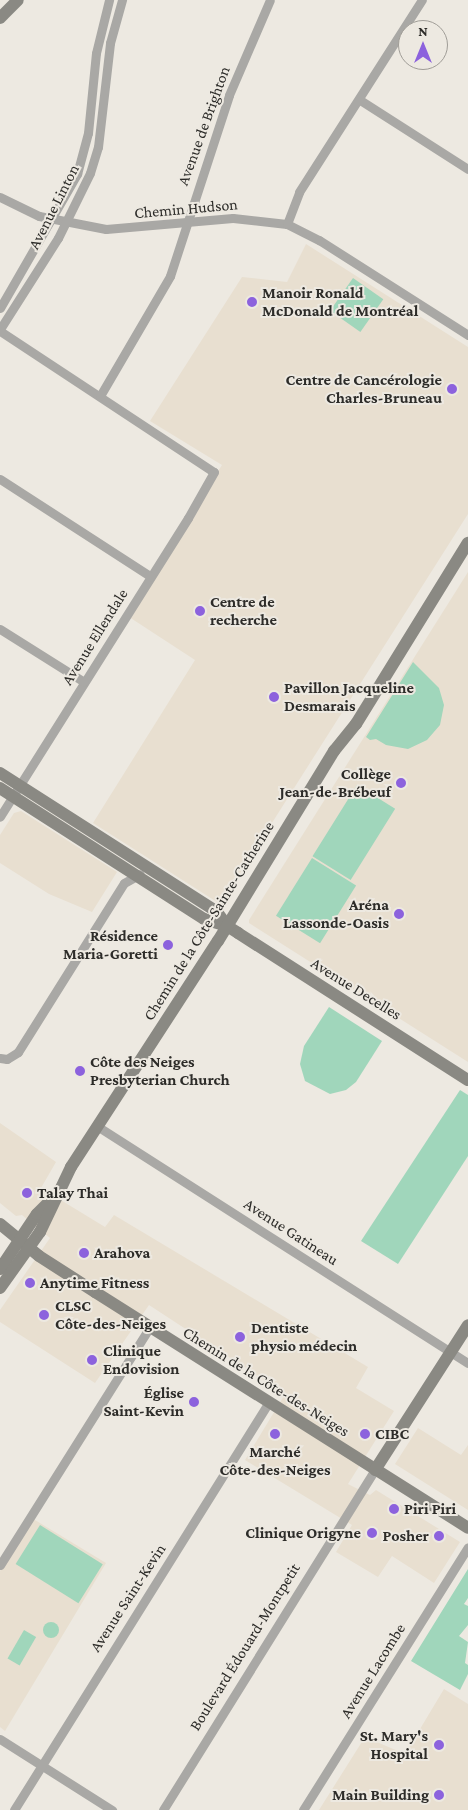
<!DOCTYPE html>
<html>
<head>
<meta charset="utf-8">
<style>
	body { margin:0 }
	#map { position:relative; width:468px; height:1810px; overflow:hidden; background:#ede9e1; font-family:"Crimson Pro",serif }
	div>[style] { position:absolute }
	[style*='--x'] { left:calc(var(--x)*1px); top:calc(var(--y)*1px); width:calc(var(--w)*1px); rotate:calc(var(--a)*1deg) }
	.built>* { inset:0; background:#e8dfd0 }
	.green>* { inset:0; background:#a0d6bb; transform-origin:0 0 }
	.round { border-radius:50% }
	.street>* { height:9px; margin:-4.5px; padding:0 4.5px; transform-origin:4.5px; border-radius:4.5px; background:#a9a8a5 }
	.secondary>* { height:12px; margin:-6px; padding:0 6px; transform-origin:6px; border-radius:6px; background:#8a8983 }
	.dots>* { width:14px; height:14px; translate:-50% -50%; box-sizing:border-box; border:2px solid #ede9e1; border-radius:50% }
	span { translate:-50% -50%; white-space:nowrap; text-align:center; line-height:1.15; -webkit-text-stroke:4px #ede9e1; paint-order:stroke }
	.street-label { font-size:16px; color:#2d2c29 }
	.poi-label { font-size:16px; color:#2d2c29; font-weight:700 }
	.left { translate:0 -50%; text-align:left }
	.right { translate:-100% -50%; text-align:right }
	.north { position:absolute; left:398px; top:20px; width:50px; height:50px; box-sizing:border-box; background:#ede9e1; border:1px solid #a09d97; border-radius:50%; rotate:0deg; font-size:14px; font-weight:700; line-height:20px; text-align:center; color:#2d2c29 }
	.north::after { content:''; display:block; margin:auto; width:18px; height:22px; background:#8c62dd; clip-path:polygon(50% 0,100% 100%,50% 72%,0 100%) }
</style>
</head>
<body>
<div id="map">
	<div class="built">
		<i style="clip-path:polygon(306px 244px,468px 347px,468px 514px,223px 900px,217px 902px,93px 823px,195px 660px,126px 615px,222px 465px,150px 421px,242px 277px,287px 282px)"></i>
		<i style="clip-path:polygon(468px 572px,468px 1062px,249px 923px,249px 920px)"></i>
		<i style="clip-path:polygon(21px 811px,117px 872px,92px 912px,49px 894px,0 863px,0 835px,14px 813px)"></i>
		<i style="clip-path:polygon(0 1123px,56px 1162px,41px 1188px,105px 1227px,114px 1215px,368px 1367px,356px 1388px,394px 1411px,348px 1484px,370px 1495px,376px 1490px,460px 1542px,434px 1583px,392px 1556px,378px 1577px,336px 1552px,352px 1525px,245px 1460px,285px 1394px,149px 1305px,95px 1383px,0 1322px,0 1310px,50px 1238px,22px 1215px,16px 1216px,0 1203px)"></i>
		<i style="clip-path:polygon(418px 1428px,461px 1455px,468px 1445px,468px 1510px,395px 1464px)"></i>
		<i style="clip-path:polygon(30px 1517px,106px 1563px,5px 1731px,0 1727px,0 1571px)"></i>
		<i style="clip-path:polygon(444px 1689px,468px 1704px,468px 1810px,319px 1810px,365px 1737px,405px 1754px)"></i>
	</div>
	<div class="green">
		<i style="left:353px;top:278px;width:37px;height:40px;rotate:35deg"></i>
		<i style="clip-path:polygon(413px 662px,439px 688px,444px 705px,440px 725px,427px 740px,408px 749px,386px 745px,376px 739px,370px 740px,366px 737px)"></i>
		<i style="left:357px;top:785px;width:45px;height:84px;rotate:32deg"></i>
		<i style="left:312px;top:858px;width:52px;height:68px;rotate:32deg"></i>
		<i style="clip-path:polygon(329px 1007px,382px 1041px,356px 1082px,346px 1090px,330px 1094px,305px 1081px,300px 1064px,304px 1046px)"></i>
		<i style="clip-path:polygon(460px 1090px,468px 1095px,468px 1156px,398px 1264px,361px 1241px)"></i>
		<i style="left:40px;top:1525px;width:74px;height:46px;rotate:32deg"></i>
		<i style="clip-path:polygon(468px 1569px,468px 1598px,464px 1604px,468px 1606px,468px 1625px,459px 1636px,468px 1642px,465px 1663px,468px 1665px,468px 1674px,460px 1690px,411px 1661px)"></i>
		<i class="round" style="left:43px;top:1622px;width:16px;height:16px"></i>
		<i style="left:24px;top:1630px;width:14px;height:33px;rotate:30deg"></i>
	</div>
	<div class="street">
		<i style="--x:360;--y:100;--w:128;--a:32.6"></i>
		<i style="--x:0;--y:197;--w:43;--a:26"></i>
		<i style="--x:39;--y:216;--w:68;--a:11"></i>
		<i style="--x:106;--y:229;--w:127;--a:-5"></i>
		<i style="--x:233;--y:218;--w:54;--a:6.3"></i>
		<i style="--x:287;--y:224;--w:36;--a:27"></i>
		<i style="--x:319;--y:240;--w:177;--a:32.5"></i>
		<i style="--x:287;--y:224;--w:34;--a:-69"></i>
		<i style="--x:299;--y:192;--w:228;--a:-57.4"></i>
		<i style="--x:0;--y:308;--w:155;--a:-60.1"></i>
		<i style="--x:77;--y:174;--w:42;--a:-75"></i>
		<i style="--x:88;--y:133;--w:80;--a:-84.3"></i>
		<i style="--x:96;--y:53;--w:55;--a:-76.2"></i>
		<i style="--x:0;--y:329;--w:108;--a:-57.5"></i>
		<i style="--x:58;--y:238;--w:72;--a:-63.8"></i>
		<i style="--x:90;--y:173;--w:27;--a:-73"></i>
		<i style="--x:98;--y:147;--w:105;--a:-83.4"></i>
		<i style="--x:110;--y:43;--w:45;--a:-74.4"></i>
		<i style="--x:0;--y:331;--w:256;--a:33.4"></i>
		<i style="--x:214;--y:472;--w:53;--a:119.5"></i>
		<i style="--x:188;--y:518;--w:353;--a:122.2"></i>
		<i style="--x:100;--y:396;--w:139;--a:-59.7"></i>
		<i style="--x:170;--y:276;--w:190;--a:-71.9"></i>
		<i style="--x:229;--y:95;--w:103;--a:-66.7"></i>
		<i style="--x:0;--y:479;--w:179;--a:32.9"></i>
		<i style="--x:0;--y:629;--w:99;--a:32.2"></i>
		<i style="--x:0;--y:1058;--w:7;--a:8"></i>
		<i style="--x:7;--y:1059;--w:13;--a:-32"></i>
		<i style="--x:18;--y:1052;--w:199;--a:-57.9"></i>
		<i style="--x:124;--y:883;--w:18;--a:-29"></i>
		<i style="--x:97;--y:1126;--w:440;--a:32.6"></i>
		<i style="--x:0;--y:1565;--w:281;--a:-57.8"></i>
		<i style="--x:0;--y:1739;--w:133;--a:32.4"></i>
		<i style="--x:14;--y:1810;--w:480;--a:-58"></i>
		<i style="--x:163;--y:1810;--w:401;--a:-58.1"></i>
		<i style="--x:303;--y:1810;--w:310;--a:-57.9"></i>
	</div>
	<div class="secondary">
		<i style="--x:0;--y:18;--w:25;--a:-45"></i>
		<i style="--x:0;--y:773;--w:258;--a:32.6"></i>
		<i style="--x:217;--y:912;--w:17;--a:54"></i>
		<i style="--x:227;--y:926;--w:13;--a:32"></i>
		<i style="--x:238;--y:933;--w:273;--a:32.6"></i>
		<i style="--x:0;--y:788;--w:242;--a:32.7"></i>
		<i style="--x:204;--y:919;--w:24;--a:17"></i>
		<i style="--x:0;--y:1224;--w:50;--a:39.4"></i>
		<i style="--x:39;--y:1256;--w:67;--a:32.7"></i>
		<i style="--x:95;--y:1292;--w:441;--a:32.3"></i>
		<i style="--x:0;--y:1269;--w:66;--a:-56.1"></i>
		<i style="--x:37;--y:1214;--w:24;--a:-45"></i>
		<i style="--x:0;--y:1288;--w:69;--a:-54.5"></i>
		<i style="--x:40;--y:1232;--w:72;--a:-64.5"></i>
		<i style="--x:71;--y:1167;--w:270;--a:-57"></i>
		<i style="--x:218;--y:941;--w:223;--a:-58.6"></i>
		<i style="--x:334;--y:751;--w:35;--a:-51"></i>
		<i style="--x:356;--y:724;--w:213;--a:-58.3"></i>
		<i style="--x:375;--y:1470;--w:172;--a:-57.3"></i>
	</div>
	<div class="dots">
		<i style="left:252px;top:302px;background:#8c62dd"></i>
		<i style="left:452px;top:389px;background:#8c62dd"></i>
		<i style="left:200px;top:611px;background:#8c62dd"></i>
		<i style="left:274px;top:697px;background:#8c62dd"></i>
		<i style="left:401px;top:783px;background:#8c62dd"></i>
		<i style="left:399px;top:914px;background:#8c62dd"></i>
		<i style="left:168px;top:945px;background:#8c62dd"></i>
		<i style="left:80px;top:1071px;background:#8c62dd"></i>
		<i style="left:27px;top:1193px;background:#8c62dd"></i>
		<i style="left:84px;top:1253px;background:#8c62dd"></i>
		<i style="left:30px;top:1283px;background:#8c62dd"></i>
		<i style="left:44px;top:1315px;background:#8c62dd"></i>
		<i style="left:240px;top:1337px;background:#8c62dd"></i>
		<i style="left:92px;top:1360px;background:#8c62dd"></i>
		<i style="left:194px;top:1402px;background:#8c62dd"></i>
		<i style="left:275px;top:1434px;background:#8c62dd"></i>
		<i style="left:365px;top:1434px;background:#8c62dd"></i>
		<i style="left:394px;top:1509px;background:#8c62dd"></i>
		<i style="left:372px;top:1533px;background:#8c62dd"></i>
		<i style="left:439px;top:1536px;background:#8c62dd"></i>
		<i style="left:439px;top:1745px;background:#8c62dd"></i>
		<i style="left:439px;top:1795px;background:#8c62dd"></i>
	</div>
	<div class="street-label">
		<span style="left:204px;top:126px;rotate:-70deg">Avenue de Brighton</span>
		<span style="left:54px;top:207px;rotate:-63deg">Avenue Linton</span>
		<span style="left:186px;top:209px;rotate:-5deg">Chemin Hudson</span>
		<span style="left:95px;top:637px;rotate:-58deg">Avenue Ellendale</span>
		<span style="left:209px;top:921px;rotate:-58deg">Chemin de la Côte-Sainte-Catherine</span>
		<span style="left:356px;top:989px;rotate:32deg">Avenue Decelles</span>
		<span style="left:291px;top:1232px;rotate:33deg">Avenue Gatineau</span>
		<span style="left:266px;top:1382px;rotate:32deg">Chemin de la Côte-des-Neiges</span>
		<span style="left:128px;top:1598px;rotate:-57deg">Avenue Saint-Kevin</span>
		<span style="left:245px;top:1647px;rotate:-58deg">Boulevard Édouard-Montpetit</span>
		<span style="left:373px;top:1671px;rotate:-58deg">Avenue Lacombe</span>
	</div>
	<div class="poi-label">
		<span class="left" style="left:262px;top:302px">Manoir Ronald<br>McDonald de Montréal</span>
		<span class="right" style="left:442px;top:389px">Centre de Cancérologie<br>Charles-Bruneau</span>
		<span class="left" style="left:210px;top:611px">Centre de<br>recherche</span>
		<span class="left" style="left:284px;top:697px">Pavillon Jacqueline<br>Desmarais</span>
		<span class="right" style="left:391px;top:783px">Collège<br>Jean-de-Brébeuf</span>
		<span class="right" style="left:389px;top:914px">Aréna<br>Lassonde-Oasis</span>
		<span class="right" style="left:158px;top:945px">Résidence<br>Maria-Goretti</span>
		<span class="left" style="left:90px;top:1071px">Côte des Neiges<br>Presbyterian Church</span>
		<span class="left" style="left:37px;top:1193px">Talay Thai</span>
		<span class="left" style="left:94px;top:1253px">Arahova</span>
		<span class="left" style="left:40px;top:1283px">Anytime Fitness</span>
		<span class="left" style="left:55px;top:1315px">CLSC<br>Côte-des-Neiges</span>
		<span class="left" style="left:251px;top:1337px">Dentiste<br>physio médecin</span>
		<span class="left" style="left:103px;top:1360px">Clinique<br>Endovision</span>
		<span class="right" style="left:184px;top:1402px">Église<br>Saint-Kevin</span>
		<span class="left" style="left:375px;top:1434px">CIBC</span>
		<span style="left:275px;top:1461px">Marché<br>Côte-des-Neiges</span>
		<span class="left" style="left:404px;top:1509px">Piri Piri</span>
		<span class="right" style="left:361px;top:1533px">Clinique Origyne</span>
		<span class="right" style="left:429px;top:1536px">Posher</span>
		<span class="right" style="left:428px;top:1745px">St. Mary's<br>Hospital</span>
		<span class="right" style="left:429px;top:1795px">Main Building</span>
	</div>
	<div class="north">N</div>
</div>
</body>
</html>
